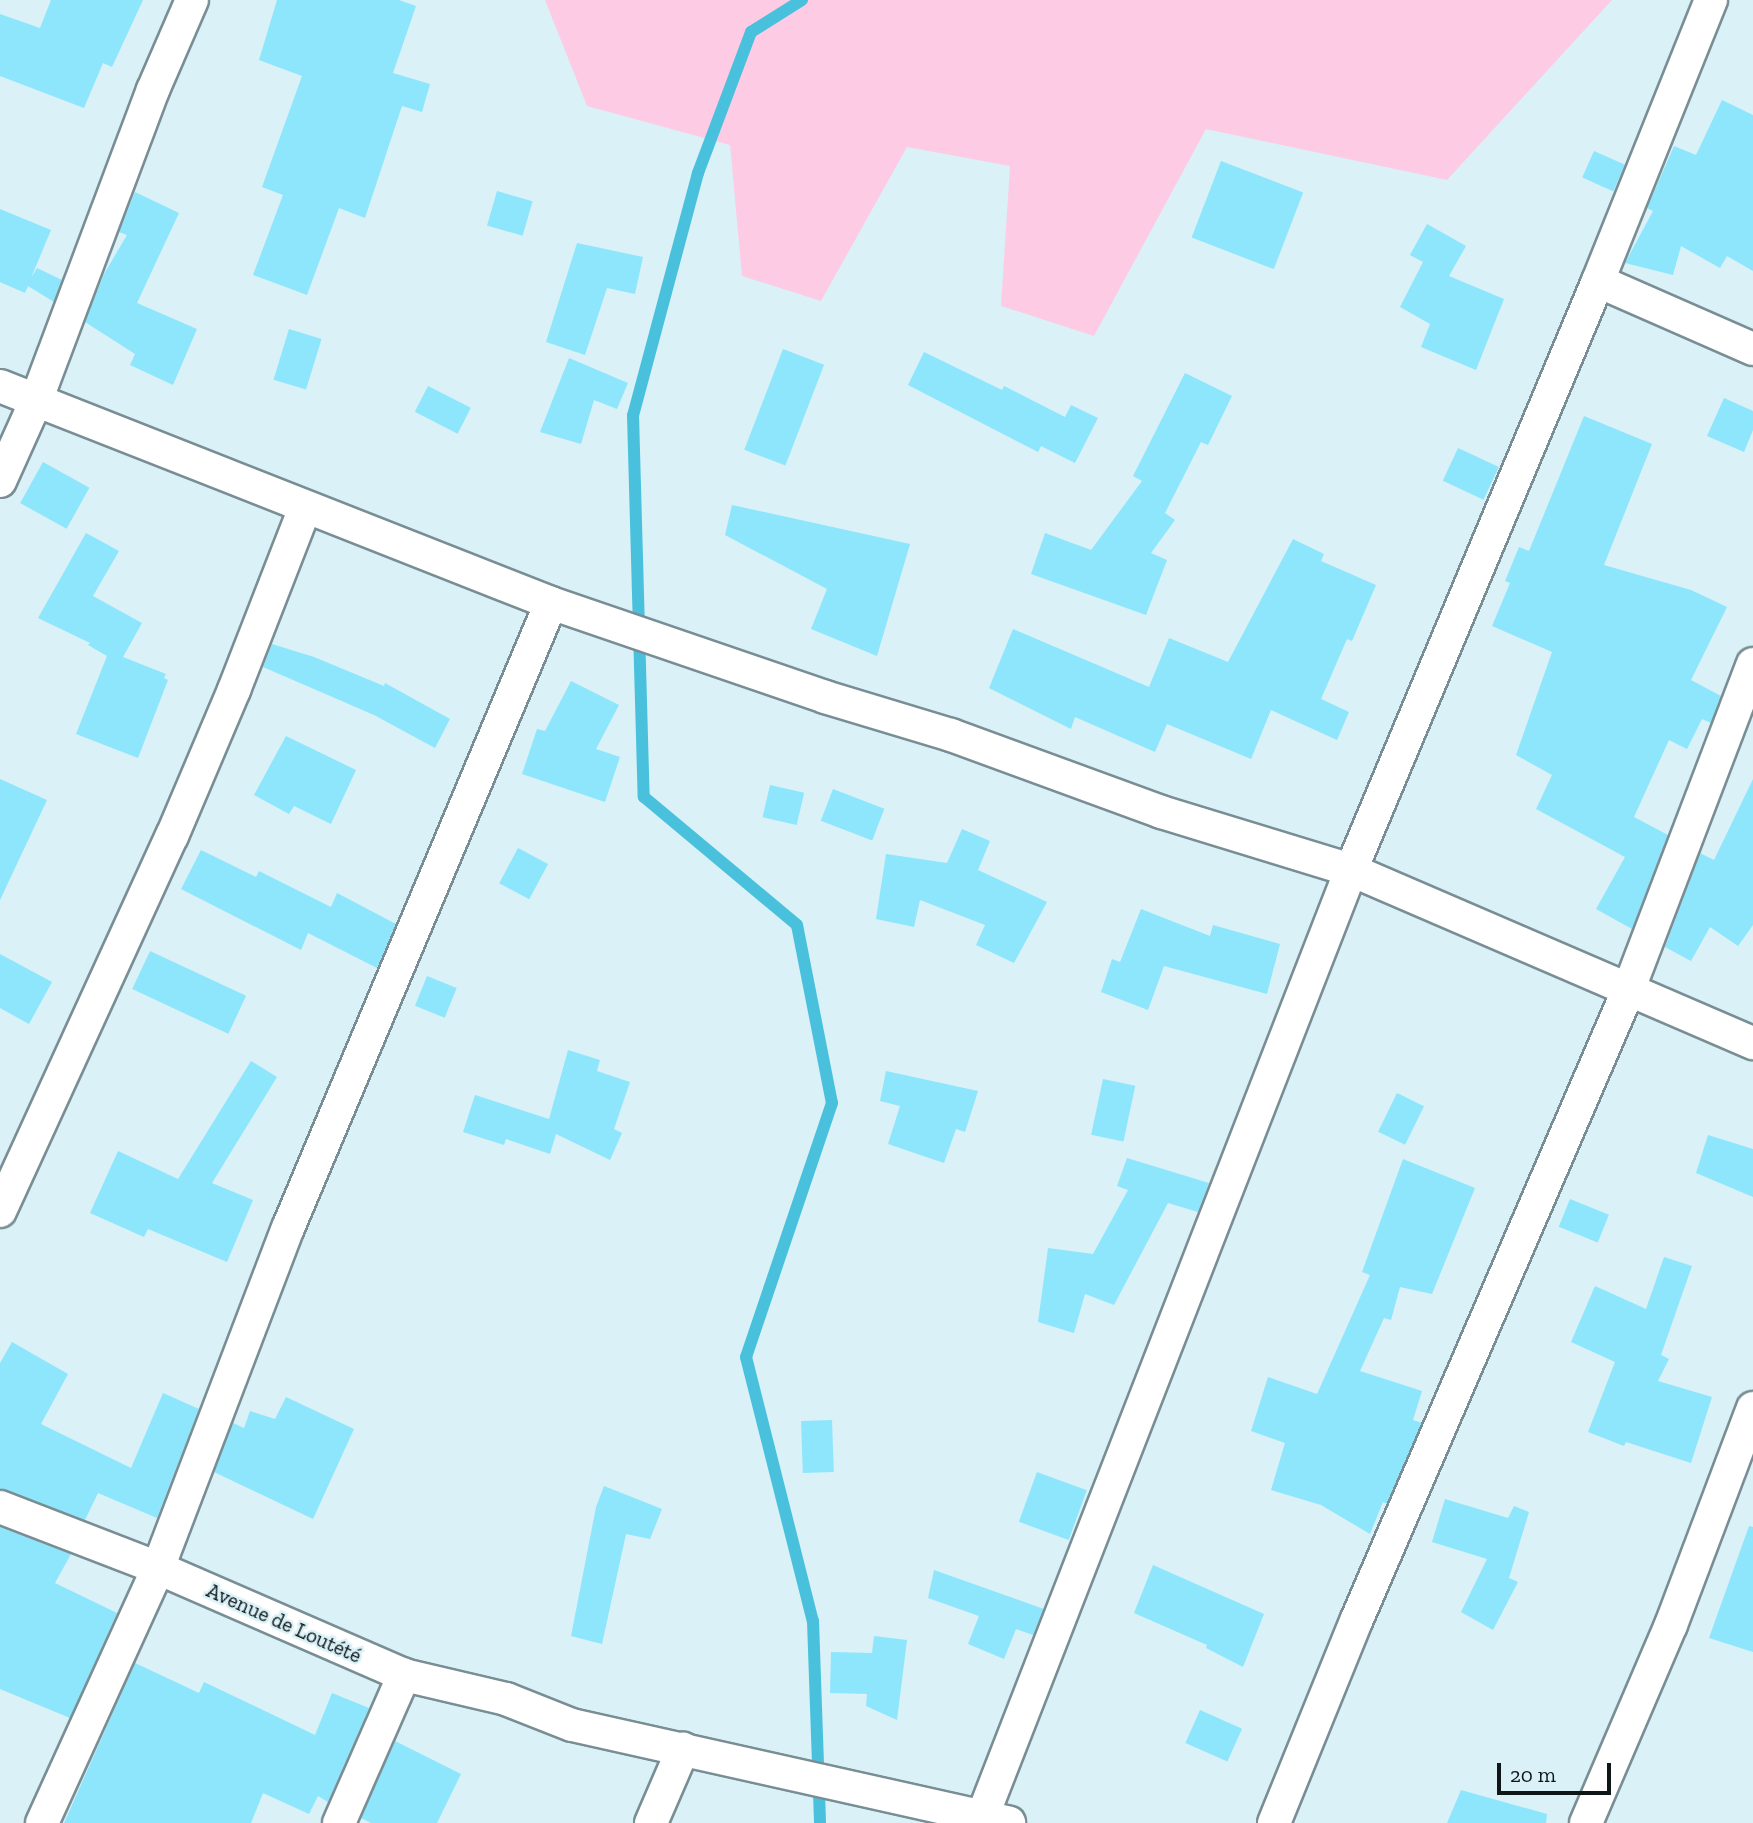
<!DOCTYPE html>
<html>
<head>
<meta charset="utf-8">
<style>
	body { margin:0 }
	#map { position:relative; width:1753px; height:1823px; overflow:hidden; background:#d9f1f7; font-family:"Zilla Slab",serif }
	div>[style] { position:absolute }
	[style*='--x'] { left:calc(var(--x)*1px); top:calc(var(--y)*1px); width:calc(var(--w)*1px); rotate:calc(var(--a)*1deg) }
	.green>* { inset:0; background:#fdcce4 }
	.stream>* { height:12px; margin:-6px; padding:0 6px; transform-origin:6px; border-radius:6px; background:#49c1dd }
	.building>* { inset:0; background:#8ee6fc; transform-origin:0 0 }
	.roads { filter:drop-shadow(2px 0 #798e94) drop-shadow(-2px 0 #798e94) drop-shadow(0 2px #798e94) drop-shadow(0 -2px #798e94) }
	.street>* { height:32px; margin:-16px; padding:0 16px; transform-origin:16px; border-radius:16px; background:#fff }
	span { translate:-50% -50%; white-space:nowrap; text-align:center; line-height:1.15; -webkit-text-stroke:5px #d9f1f7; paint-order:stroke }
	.street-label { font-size:21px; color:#0e1618 }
	.scale { position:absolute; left:1497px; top:1763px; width:114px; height:32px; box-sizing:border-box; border:4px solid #0e1618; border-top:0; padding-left:9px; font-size:21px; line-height:24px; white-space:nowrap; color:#0e1618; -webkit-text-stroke:5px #d9f1f7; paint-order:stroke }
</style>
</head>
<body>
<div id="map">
	<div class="green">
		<i style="clip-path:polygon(545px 0,1612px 0,1447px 180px,1206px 129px,1094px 336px,1001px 306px,1010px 166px,907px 147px,821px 301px,742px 276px,730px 145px,587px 106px)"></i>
	</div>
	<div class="stream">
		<i style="--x:802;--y:0;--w:60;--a:147.9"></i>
		<i style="--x:751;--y:32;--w:151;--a:110.6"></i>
		<i style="--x:698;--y:173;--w:251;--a:105"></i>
		<i style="--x:633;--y:415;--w:382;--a:88.4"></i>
		<i style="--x:644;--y:797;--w:199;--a:39.9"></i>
		<i style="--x:797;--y:925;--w:181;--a:78.9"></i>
		<i style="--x:832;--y:1103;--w:268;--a:108.7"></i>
		<i style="--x:746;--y:1357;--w:272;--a:75.8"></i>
		<i style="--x:813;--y:1621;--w:202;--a:88"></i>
	</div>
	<div class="building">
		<i style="clip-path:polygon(51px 0,143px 0,112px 67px,103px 63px,84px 108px,0 76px,0 14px,40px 28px)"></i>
		<i style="clip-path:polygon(277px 0,399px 0,416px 6px,393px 73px,430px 84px,422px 112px,402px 106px,365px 218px,339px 208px,307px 295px,253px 275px,283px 195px,262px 187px,302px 76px,259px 60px)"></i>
		<i style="clip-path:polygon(1722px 100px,1753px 115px,1753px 271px,1727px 256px,1720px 268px,1681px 246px,1673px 275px,1625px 263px,1653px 211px,1647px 208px,1674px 146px,1696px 155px)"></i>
		<i style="left:1594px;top:151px;width:34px;height:29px;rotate:24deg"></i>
		<i style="left:1221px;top:161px;width:88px;height:82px;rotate:21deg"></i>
		<i style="left:497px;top:191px;width:37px;height:36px;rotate:16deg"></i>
		<i style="clip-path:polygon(135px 192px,179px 213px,137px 303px,197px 329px,173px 385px,130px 365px,135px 354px,85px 322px,104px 274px,127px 235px,119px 232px)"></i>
		<i style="clip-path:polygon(0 209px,51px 230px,31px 278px,37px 268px,62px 280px,54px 302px,28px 286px,25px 293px,0 282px)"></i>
		<i style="clip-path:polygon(1427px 224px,1466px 246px,1449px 276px,1504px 299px,1476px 370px,1421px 347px,1430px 324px,1400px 307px,1423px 262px,1410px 255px)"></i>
		<i style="clip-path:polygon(577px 243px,643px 257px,635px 294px,607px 288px,585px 355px,546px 342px)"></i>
		<i style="left:289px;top:329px;width:34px;height:53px;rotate:17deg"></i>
		<i style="left:783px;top:349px;width:44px;height:108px;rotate:21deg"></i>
		<i style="clip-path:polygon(924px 352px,1002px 390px,1004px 386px,1065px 417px,1071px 405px,1098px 418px,1075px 463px,1041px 446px,1038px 452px,908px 385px)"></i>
		<i style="clip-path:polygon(569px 358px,628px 383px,617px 409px,594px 400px,581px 444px,540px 432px)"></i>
		<i style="clip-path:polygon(1185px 373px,1232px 396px,1208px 445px,1201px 442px,1165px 513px,1175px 520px,1151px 553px,1167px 560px,1146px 615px,1031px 574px,1045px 533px,1091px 550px,1142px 481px,1133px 476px)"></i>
		<i style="left:428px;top:386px;width:48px;height:29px;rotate:27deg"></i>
		<i style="clip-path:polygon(1724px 398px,1753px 411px,1753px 430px,1744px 452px,1707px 436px)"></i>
		<i style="clip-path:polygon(1584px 416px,1652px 444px,1604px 565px,1691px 590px,1727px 607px,1691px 680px,1721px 696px,1711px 723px,1702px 719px,1687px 749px,1669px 740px,1634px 817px,1668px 835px,1632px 929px,1596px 909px,1625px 857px,1536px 809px,1552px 775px,1516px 755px,1552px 652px,1492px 626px,1510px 583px,1505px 581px,1519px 547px,1529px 551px)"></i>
		<i style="left:1458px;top:448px;width:45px;height:36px;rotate:25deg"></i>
		<i style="left:43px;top:462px;width:53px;height:47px;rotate:29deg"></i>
		<i style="clip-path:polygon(732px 505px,910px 544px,877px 656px,811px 629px,827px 589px,725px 535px)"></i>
		<i style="clip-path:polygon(86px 533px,119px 551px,93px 596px,142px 623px,123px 657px,166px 674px,164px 678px,168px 680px,138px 758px,76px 734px,107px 656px,88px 645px,90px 643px,38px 618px)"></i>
		<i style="clip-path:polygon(1293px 539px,1324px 554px,1321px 561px,1376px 585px,1352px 641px,1347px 639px,1321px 699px,1349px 712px,1337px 740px,1271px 710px,1251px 759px,1167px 724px,1155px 752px,1075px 717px,1071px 729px,989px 688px,1013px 629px,1149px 687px,1169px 638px,1228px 662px)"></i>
		<i style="clip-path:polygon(272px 644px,314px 657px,384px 686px,385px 683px,450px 719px,435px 748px,374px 715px,263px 667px)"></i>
		<i style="clip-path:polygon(571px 681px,619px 705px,596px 749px,620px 757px,605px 802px,522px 774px,537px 729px,545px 731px)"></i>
		<i style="clip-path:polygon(286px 736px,356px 770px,331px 824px,294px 806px,289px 814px,254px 795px)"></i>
		<i style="clip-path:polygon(0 779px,47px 800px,0 900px)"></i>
		<i style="clip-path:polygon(1753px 779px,1753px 925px,1738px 946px,1710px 927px,1691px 961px,1665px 947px,1700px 853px,1714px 860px)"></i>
		<i style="left:770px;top:785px;width:35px;height:33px;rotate:13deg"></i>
		<i style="left:833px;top:789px;width:55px;height:34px;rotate:21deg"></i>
		<i style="clip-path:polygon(962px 829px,990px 841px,978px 870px,1047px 902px,1014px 963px,976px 945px,985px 925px,920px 900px,914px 927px,876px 919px,886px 854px,947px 863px)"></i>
		<i style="left:518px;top:848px;width:34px;height:40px;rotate:28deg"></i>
		<i style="clip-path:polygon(201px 850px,256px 877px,259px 871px,331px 907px,337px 893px,396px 924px,377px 968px,308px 933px,301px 950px,181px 889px)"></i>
		<i style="clip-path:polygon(1141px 909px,1210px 936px,1213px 925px,1280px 944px,1267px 994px,1164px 966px,1148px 1010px,1101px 992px,1112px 959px,1120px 962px)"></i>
		<i style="left:150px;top:951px;width:106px;height:42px;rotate:25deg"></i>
		<i style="clip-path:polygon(0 954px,52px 982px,29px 1024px,0 1008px)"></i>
		<i style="left:427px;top:976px;width:32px;height:32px;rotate:22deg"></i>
		<i style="clip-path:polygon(568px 1050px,600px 1060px,597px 1071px,630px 1082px,614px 1129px,622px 1133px,610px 1160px,556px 1134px,550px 1154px,506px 1139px,504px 1145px,463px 1132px,475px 1095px,549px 1119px)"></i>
		<i style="clip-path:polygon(251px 1061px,277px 1077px,212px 1183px,253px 1200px,227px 1262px,148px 1229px,144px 1237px,90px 1213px,118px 1151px,178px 1179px)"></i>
		<i style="clip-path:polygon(886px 1071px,978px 1091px,965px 1132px,956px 1129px,944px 1163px,888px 1144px,900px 1106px,880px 1101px)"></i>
		<i style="left:1103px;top:1079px;width:33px;height:57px;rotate:12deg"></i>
		<i style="left:1397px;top:1093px;width:30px;height:43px;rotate:26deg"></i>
		<i style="clip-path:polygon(1708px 1135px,1753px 1149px,1753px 1197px,1696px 1173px)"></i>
		<i style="clip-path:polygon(1127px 1158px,1209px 1183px,1198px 1212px,1168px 1203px,1114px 1305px,1085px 1294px,1074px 1333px,1038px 1322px,1048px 1248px,1093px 1254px,1128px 1190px,1117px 1186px)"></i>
		<i style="clip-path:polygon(1403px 1159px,1475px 1188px,1432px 1294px,1400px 1287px,1391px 1320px,1384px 1318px,1360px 1371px,1422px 1391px,1413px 1420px,1422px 1423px,1387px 1504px,1383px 1502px,1370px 1534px,1321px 1505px,1271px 1490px,1285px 1443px,1251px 1431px,1268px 1377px,1317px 1394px,1370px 1275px,1362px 1272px)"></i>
		<i style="left:1570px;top:1199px;width:42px;height:30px;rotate:22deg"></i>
		<i style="clip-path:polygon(1664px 1257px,1692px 1266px,1661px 1355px,1669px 1359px,1658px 1381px,1712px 1397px,1691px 1463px,1626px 1442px,1624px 1446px,1588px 1432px,1615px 1362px,1571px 1342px,1595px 1286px,1646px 1309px)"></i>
		<i style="clip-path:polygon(12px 1342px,68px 1374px,41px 1424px,131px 1468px,163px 1393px,199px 1409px,157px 1518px,98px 1493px,85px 1520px,0 1489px,0 1363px)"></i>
		<i style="clip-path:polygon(286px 1397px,354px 1429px,313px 1519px,214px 1472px,233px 1423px,244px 1428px,250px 1411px,275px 1419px)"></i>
		<i style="left:832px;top:1420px;width:52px;height:31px;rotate:88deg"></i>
		<i style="left:1037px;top:1472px;width:53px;height:53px;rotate:20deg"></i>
		<i style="clip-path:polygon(604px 1486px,662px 1509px,650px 1539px,626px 1534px,602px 1644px,571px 1636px,596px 1507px)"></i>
		<i style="clip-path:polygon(1445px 1499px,1508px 1518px,1514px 1506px,1529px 1512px,1509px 1578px,1518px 1582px,1493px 1630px,1461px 1612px,1487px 1559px,1432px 1542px)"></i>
		<i style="clip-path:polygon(1749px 1526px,1753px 1527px,1753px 1652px,1709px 1638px)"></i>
		<i style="clip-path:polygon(0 1527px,71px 1554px,55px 1583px,117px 1613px,70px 1718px,0 1689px)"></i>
		<i style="clip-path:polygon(1153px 1565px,1264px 1614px,1243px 1667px,1206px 1648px,1207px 1645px,1134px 1613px)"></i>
		<i style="clip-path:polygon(934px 1570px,1044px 1609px,1033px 1635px,1016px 1629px,1004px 1659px,968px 1644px,979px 1616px,928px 1598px)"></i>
		<i style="clip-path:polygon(874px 1636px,907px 1640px,897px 1720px,866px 1706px,867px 1694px,830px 1693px,831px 1652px,872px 1653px)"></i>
		<i style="clip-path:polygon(135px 1663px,199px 1693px,204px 1682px,315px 1735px,332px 1693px,369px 1708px,328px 1802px,318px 1796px,309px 1814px,263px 1793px,251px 1823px,64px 1823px)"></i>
		<i style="left:1200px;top:1710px;width:46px;height:36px;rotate:24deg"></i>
		<i style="clip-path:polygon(395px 1741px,461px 1774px,437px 1823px,371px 1823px,361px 1818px)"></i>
		<i style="clip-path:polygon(1461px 1790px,1547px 1814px,1546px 1823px,1447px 1823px)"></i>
	</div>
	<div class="roads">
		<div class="street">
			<i style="--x:1598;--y:281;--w:169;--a:23.7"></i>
			<i style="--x:0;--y:386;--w:592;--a:21.5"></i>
			<i style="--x:551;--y:603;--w:290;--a:18.9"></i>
			<i style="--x:825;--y:697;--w:132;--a:16.8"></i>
			<i style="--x:951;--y:735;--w:224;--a:20.1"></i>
			<i style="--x:1161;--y:812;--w:199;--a:17"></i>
			<i style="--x:1351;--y:870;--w:438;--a:23.3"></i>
			<i style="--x:0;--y:481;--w:88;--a:-65.8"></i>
			<i style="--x:36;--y:401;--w:332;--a:-69.4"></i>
			<i style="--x:153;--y:90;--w:98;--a:-66.6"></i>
			<i style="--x:0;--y:1211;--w:413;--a:-65.4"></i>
			<i style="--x:172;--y:836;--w:159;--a:-67"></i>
			<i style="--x:234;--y:690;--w:195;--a:-68.7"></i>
			<i style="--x:0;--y:1507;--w:169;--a:21.1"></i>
			<i style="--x:158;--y:1568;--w:268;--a:23.5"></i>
			<i style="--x:404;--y:1675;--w:105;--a:13.2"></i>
			<i style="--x:506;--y:1699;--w:71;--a:21.5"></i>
			<i style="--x:572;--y:1725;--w:448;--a:12.6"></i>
			<i style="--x:983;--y:1815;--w:1014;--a:-68.72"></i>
			<i style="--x:1351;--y:870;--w:639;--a:-67.25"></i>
			<i style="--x:1598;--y:281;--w:303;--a:-68.1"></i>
			<i style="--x:42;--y:1823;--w:280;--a:-65.5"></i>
			<i style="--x:158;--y:1568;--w:364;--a:-69.1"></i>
			<i style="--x:288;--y:1228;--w:678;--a:-67.18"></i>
			<i style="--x:339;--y:1823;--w:162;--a:-66.3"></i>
			<i style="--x:651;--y:1823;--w:81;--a:-66.6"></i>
			<i style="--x:1274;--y:1823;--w:220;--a:-67.9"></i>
			<i style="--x:1357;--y:1619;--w:684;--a:-66.66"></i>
			<i style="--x:1628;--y:991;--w:350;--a:-69.1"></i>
			<i style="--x:1586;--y:1823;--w:215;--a:-66.8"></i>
			<i style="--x:1671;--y:1625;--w:232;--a:-69.3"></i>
		</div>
	</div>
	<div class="street-label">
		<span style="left:284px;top:1623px;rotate:24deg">Avenue de Loutété</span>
	</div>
	<div class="scale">20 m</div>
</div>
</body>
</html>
